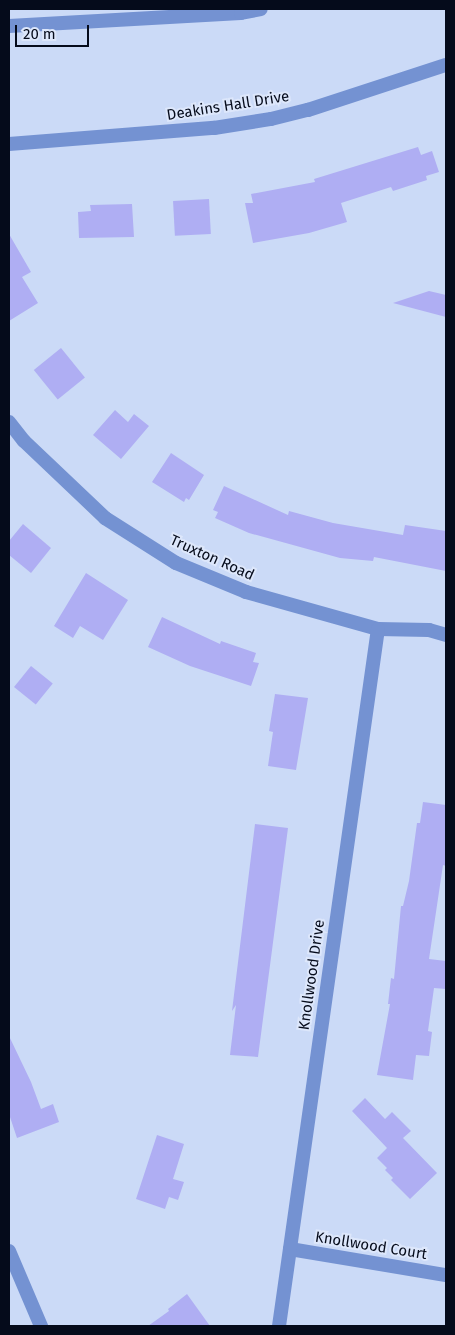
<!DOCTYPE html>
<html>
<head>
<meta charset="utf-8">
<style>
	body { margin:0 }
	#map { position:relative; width:455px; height:1335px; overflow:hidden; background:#cbdaf7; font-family:"Fira Sans",sans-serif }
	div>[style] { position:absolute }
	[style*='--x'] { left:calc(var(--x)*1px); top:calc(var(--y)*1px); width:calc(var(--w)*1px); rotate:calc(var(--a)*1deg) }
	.building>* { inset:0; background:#afaef3; transform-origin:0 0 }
	.minor>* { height:14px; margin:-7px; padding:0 7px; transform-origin:7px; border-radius:7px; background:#7492d2 }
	span { translate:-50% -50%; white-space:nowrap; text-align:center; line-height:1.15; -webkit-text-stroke:4px #dde7fb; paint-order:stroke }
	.street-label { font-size:15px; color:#050b1b }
	.frame { position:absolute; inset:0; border:10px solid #050b1b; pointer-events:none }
	.scale { position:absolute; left:15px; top:25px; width:74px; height:22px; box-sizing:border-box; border:2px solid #050b1b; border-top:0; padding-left:6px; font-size:15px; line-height:18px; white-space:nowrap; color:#050b1b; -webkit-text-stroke:4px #dde7fb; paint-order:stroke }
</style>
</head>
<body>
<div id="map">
	<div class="building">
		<i style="clip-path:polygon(418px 147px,421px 155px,432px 151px,439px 172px,426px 176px,427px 180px,393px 191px,391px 187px,341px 203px,347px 222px,309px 233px,253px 243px,245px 203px,253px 203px,251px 194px,315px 182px,314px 179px)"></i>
		<i style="left:209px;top:199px;width:35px;height:36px;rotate:87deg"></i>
		<i style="clip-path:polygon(132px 204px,134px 237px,79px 238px,78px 212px,91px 211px,90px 205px)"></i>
		<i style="clip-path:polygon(9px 234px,31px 272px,22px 277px,38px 303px,9px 321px)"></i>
		<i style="clip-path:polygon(429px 291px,446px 295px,446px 317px,393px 303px)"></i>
		<i style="left:61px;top:348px;width:38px;height:35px;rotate:51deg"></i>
		<i style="clip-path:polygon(115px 410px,128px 422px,134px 414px,149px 426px,121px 459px,93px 435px)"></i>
		<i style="clip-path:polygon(171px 453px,204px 475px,189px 500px,186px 498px,184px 502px,152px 482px)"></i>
		<i style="clip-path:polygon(224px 486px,288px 515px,289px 511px,333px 523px,403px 535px,405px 525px,446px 531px,446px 571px,374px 557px,373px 561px,340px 558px,249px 533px,215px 518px,218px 512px,213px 510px)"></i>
		<i style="clip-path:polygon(23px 524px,51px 548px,31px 573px,9px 555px,9px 541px)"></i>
		<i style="clip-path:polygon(86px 573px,128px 600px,103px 640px,80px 626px,73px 638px,54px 626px)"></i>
		<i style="clip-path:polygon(162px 617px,220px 644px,221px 641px,256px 653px,253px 662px,259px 663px,251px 686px,190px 666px,148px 647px)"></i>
		<i style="left:31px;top:666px;width:28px;height:27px;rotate:39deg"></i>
		<i style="clip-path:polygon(275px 694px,308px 698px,296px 770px,268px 766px,273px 732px,269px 731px)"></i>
		<i style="clip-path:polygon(423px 802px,446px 805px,446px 866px,443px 865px,429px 959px,446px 961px,446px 989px,434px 988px,428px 1031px,432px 1032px,429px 1056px,416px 1055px,413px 1080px,377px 1075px,390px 1004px,388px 1004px,391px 978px,394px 979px,401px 906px,403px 906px,409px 881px,417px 823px,420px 823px)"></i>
		<i style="clip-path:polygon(255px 824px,288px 828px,258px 1057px,230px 1055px,236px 1005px,232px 1011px)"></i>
		<i style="clip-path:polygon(9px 1036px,31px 1082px,41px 1109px,53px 1104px,59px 1122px,17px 1138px,9px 1114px)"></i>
		<i style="clip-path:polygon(365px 1098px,385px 1119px,392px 1112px,411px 1131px,403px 1138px,437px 1173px,410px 1199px,391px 1180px,393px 1178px,385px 1170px,387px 1168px,377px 1158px,387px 1148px,352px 1111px)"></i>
		<i style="clip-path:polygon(157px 1135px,184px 1144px,173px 1179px,184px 1182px,178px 1200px,169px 1197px,165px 1209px,136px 1199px)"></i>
		<i style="clip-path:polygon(187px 1294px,210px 1326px,148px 1326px,169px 1311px,168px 1309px)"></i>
	</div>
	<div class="minor">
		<i style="--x:9;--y:26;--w:232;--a:-3.2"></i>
		<i style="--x:241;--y:13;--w:20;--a:-11"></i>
		<i style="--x:9;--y:144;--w:206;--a:-4.5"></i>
		<i style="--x:214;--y:128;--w:58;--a:-9"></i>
		<i style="--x:271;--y:119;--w:38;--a:-14"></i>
		<i style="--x:308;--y:110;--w:145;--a:-18.1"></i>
		<i style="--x:9;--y:422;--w:24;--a:52"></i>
		<i style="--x:24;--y:441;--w:112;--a:43.5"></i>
		<i style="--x:105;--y:518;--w:84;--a:32.4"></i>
		<i style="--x:176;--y:563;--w:76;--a:22.5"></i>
		<i style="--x:246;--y:592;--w:137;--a:15.7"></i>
		<i style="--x:378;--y:629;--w:51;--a:1.1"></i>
		<i style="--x:429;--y:630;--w:18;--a:16"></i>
		<i style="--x:290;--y:1249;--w:158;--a:9.5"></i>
		<i style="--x:9;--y:1251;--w:82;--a:66.9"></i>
		<i style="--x:279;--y:1326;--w:704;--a:-81.92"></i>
	</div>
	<div class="street-label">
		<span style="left:228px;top:106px;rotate:-9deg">Deakins Hall Drive</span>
		<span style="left:212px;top:558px;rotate:24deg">Truxton Road</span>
		<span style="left:312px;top:975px;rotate:-82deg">Knollwood Drive</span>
		<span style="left:371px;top:1246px;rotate:9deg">Knollwood Court</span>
	</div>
	<div class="frame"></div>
	<div class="scale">20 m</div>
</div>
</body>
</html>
